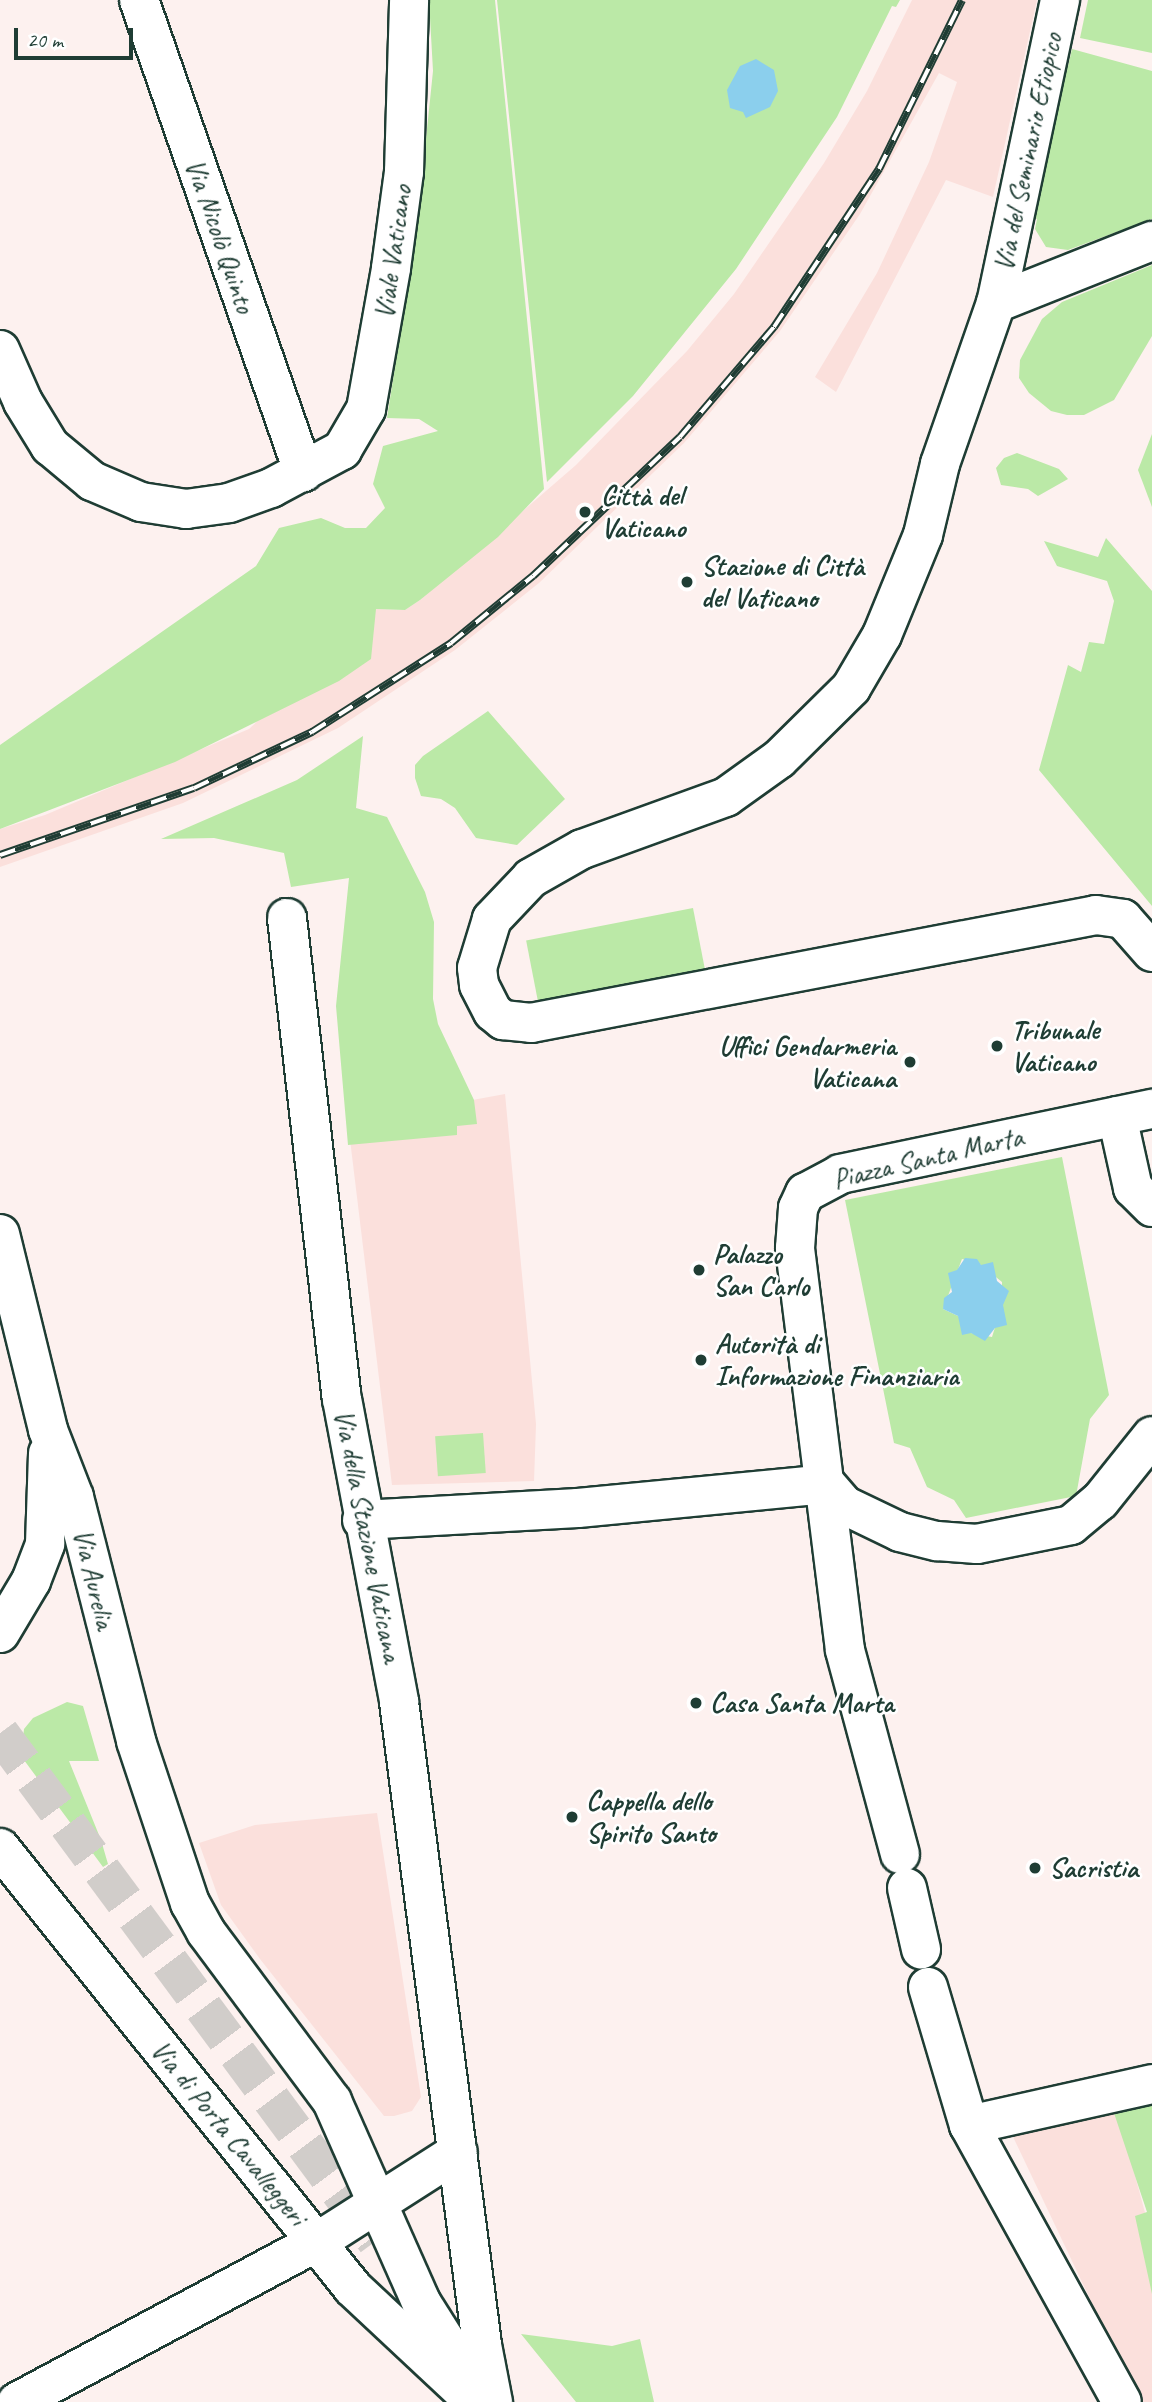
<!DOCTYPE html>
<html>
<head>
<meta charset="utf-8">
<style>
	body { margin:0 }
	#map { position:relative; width:1152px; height:2402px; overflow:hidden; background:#fdf1ef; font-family:Caveat,sans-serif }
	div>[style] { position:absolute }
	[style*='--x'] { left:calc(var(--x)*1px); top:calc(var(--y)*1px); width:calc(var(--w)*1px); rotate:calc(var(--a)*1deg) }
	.built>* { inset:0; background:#fbe0dc }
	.green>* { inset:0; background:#bbe9a7; transform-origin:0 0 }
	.water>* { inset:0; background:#8bcfed }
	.major-tunnel>* { height:38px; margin-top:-19px; transform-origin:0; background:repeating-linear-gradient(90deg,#d1cdca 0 38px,transparent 0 57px) }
	.roads { filter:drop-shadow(2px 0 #1f3d34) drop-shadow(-2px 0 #1f3d34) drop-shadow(0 2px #1f3d34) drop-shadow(0 -2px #1f3d34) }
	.minor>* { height:38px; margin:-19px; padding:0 19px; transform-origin:19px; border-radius:19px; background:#fff }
	.major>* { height:38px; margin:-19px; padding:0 19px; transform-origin:19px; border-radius:19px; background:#fff }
	.rail>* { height:8px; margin-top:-4px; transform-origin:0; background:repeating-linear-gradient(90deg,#fff 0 16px,#1f3d34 0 32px); box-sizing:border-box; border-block:2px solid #1f3d34 }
	.dots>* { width:19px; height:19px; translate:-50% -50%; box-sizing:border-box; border:4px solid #fff; border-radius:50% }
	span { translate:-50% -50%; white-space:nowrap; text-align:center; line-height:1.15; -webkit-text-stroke:5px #fff; paint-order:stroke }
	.street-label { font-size:28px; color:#1f3d34 }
	.poi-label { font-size:28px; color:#1f3d34; font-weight:700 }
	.left { translate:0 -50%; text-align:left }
	.right { translate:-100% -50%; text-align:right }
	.scale { position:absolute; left:14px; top:28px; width:119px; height:32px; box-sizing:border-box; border:4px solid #1f3d34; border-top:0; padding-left:9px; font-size:21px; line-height:24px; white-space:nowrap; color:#1f3d34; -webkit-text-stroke:5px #fff; paint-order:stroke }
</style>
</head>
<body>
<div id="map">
	<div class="built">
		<i style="clip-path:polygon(912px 0,1037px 0,993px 197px,946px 180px,836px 392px,815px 377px,877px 273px,929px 162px,957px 82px,939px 73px,860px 214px,780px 331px,684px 443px,539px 583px,455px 650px,338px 728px,183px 803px,0 867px,0 829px,45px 815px,249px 729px,376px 609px,405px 610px,420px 600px,576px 465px,687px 351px,734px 294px,824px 163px,867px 91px)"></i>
		<i style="clip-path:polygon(505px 1094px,536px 1424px,534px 1481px,392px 1485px,348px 1123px)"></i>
		<i style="clip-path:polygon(377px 1813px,421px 2097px,412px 2111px,394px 2116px,384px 2116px,260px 1959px,221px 1905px,199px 1843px,255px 1825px)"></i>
		<i style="clip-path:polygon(1117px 2108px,1152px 2239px,1152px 2402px,1139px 2402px,1007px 2124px)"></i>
	</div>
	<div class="green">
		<i style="clip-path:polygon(429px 0,495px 0,544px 489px,498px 537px,420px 600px,405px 610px,376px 609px,371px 659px,339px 681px,175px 762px,0 829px,0 745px,256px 566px,279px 528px,321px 518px,345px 528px,366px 528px,385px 508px,373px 484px,383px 446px,438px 431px,419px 419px,387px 418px,417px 226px,433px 71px)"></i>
		<i style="clip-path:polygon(497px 0,900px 0,896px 7px,892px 6px,837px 117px,736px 269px,633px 396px,547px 482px)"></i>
		<i style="clip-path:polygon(1088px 0,1152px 0,1152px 53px,1080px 38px)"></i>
		<i style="clip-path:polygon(1072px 49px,1152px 71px,1152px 219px,1068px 250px,1046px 247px,1035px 229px,1037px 219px,1025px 213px,1060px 64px,1068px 66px)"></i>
		<i style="clip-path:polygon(1152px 265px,1152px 336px,1114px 400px,1084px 415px,1067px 415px,1051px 411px,1029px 393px,1019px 378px,1020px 360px,1042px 319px,1062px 302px)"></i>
		<i style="clip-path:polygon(1152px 434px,1152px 507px,1138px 470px)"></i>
		<i style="clip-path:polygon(1017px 453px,1059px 469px,1068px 479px,1038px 496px,1028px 489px,1001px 485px,996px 468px,1004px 458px)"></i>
		<i style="clip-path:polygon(1106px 538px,1152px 591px,1152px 906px,1039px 770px,1068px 665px,1081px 672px,1089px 642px,1104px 644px,1114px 601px,1107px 581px,1057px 566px,1044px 541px,1098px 557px)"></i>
		<i style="clip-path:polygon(488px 711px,565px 799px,517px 845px,476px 838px,455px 808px,441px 799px,421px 796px,415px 778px,415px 765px,423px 756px)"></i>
		<i style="clip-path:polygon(363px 736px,356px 808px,387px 817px,425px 892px,434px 922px,433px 999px,438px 1024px,474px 1100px,477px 1124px,457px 1126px,457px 1135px,348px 1145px,336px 1006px,349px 878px,291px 887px,284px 853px,214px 838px,161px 839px,297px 780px)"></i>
		<i style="left:693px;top:908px;width:65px;height:170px;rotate:79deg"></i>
		<i style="clip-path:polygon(evenodd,1062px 1157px,1109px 1395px,1090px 1419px,1076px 1496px,966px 1518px,954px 1500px,927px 1487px,910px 1448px,894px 1443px,845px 1200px,1062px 1157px,962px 1259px,981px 1265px,1002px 1282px,1002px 1305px,992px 1337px,971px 1333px,958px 1316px,943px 1309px,962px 1259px)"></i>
		<i style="left:483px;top:1433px;width:40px;height:48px;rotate:86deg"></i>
		<i style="clip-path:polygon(67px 1702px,83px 1706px,99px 1761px,69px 1761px,101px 1840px,108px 1864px,103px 1867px,21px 1756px,24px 1729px,33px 1718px)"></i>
		<i style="clip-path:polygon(1152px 2104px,1152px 2294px,1135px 2216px,1147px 2212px,1114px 2113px)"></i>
		<i style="clip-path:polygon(521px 2334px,612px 2346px,640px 2339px,654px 2402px,576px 2402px)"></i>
	</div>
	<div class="water">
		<i style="clip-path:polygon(756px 59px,774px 70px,778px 91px,770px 107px,746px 118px,743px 112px,730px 108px,727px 90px,740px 66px)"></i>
		<i style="clip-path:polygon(965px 1258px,977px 1259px,981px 1265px,993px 1262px,997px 1281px,1009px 1291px,1003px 1305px,1007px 1325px,995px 1328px,985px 1341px,971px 1333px,962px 1335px,958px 1316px,943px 1309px,944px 1298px,952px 1292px,948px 1273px,957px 1270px)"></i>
	</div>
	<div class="major-tunnel">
		<i style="--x:0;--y:1733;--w:632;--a:53.49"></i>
	</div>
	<div class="roads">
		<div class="minor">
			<i style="--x:139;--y:0;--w:500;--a:70.8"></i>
			<i style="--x:1060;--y:0;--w:310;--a:101.9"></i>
			<i style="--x:996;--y:303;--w:170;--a:109.2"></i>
			<i style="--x:940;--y:464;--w:73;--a:103.5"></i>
			<i style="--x:923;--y:535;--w:108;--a:112.3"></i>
			<i style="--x:882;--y:635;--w:61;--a:120.3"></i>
			<i style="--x:851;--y:688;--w:101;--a:135.4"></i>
			<i style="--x:779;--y:759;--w:65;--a:144.4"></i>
			<i style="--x:726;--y:797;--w:153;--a:160.1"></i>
			<i style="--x:582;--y:849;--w:59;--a:150.4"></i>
			<i style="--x:531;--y:878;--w:57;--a:133.6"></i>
			<i style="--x:492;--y:919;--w:51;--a:107"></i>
			<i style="--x:477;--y:968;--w:17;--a:83"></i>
			<i style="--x:479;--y:985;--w:30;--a:63"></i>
			<i style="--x:493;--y:1012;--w:13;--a:39"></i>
			<i style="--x:503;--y:1020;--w:28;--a:6"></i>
			<i style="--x:531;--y:1023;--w:575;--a:-10.82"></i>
			<i style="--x:1096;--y:915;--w:27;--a:8"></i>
			<i style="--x:1123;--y:919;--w:44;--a:48.7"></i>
			<i style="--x:996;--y:303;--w:168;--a:-21.7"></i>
			<i style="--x:0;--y:350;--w:57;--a:66.1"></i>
			<i style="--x:23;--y:402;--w:52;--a:58.5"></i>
			<i style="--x:50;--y:446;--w:55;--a:39.8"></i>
			<i style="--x:92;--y:481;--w:53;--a:23.2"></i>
			<i style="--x:141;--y:502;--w:46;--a:8.8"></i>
			<i style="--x:186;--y:509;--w:43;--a:-7.9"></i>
			<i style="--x:229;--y:503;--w:45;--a:-19.7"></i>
			<i style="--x:271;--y:488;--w:81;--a:-28.2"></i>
			<i style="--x:342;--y:450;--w:48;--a:-59.7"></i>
			<i style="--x:366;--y:409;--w:143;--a:-79.9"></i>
			<i style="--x:391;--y:268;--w:97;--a:-82.3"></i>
			<i style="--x:404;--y:172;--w:172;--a:-88.3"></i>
			<i style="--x:287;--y:918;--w:484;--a:83.5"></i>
			<i style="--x:342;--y:1399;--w:308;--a:79.3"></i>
			<i style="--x:399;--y:1702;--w:648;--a:82.64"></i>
			<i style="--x:482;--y:2345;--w:58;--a:79.1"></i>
			<i style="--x:1117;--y:1116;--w:74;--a:77.5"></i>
			<i style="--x:1133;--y:1188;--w:27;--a:45"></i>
			<i style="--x:0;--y:1234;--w:202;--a:76.2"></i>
			<i style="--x:48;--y:1430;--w:72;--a:68.8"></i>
			<i style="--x:74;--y:1497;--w:252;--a:75.7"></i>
			<i style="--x:136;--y:1741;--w:171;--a:71.6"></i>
			<i style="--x:190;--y:1903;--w:33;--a:61"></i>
			<i style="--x:206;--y:1932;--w:211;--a:53.3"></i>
			<i style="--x:332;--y:2101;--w:220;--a:66.1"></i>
			<i style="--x:421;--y:2302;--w:116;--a:57.7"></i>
			<i style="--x:826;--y:1484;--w:28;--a:49"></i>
			<i style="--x:844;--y:1505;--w:62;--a:25.7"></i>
			<i style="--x:900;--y:1532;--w:38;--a:14"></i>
			<i style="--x:937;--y:1541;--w:40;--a:4.3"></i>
			<i style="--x:977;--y:1544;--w:96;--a:-11.4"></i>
			<i style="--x:1071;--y:1525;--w:38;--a:-40"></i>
			<i style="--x:1100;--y:1501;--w:83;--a:-51.3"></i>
			<i style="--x:362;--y:1520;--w:216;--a:-3.2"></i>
			<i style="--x:578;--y:1508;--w:249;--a:-5.5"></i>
			<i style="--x:0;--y:1633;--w:61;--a:-59.2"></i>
			<i style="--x:31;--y:1581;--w:40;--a:-69"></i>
			<i style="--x:45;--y:1544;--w:91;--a:-88.1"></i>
			<i style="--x:900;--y:1854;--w:211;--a:-105.1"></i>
			<i style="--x:845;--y:1650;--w:405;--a:-97.1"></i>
			<i style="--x:795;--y:1248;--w:40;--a:-85.7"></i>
			<i style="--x:798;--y:1208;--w:17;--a:-65"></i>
			<i style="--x:805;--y:1193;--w:40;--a:-28"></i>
			<i style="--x:840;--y:1174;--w:319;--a:-11.8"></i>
			<i style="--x:907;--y:1888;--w:63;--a:77.1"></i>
			<i style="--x:928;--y:1987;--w:144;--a:73.5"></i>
			<i style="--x:969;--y:2125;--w:316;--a:61.1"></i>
			<i style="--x:969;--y:2125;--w:188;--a:-12.6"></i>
			<i style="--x:17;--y:2402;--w:340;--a:-28.1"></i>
			<i style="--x:317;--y:2242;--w:167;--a:-32.6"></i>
		</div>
		<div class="major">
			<i style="--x:0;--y:1848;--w:564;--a:51.26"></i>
			<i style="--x:353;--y:2288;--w:167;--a:43.1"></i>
		</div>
	</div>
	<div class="rail">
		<i style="--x:0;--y:855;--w:205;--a:-19.1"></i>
		<i style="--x:194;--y:788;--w:131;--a:-25.4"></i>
		<i style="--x:312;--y:732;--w:165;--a:-32.6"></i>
		<i style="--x:451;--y:643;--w:106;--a:-39.3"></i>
		<i style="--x:533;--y:576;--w:202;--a:-43.4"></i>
		<i style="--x:680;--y:437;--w:145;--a:-49.5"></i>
		<i style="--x:774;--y:327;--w:190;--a:-56.4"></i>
		<i style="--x:879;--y:169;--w:188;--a:-63.8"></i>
	</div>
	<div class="dots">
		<i style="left:585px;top:512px;background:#1f3d34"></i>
		<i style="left:687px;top:582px;background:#1f3d34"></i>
		<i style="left:997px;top:1046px;background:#1f3d34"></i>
		<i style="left:910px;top:1062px;background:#1f3d34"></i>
		<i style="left:699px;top:1270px;background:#1f3d34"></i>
		<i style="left:701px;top:1360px;background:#1f3d34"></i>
		<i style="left:696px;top:1703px;background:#1f3d34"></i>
		<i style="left:572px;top:1817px;background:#1f3d34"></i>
		<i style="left:1035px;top:1868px;background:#1f3d34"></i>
	</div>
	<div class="street-label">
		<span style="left:1028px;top:152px;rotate:-78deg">Via del Seminario Etiopico</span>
		<span style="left:220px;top:236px;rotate:71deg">Via Nicolò Quinto</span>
		<span style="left:393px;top:252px;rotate:-82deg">Viale Vaticano</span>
		<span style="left:928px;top:1158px;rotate:-13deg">Piazza Santa Marta</span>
		<span style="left:368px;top:1536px;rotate:79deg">Via della Stazione Vaticana</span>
		<span style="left:94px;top:1579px;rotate:77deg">Via Aurelia</span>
		<span style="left:229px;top:2133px;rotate:51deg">Via di Porta Cavalleggeri</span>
	</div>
	<div class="poi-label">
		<span class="left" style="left:601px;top:512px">Città del<br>Vaticano</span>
		<span class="left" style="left:701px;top:582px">Stazione di Città<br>del Vaticano</span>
		<span class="left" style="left:1011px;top:1046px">Tribunale<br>Vaticano</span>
		<span class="right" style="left:896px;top:1062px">Uffici Gendarmeria<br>Vaticana</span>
		<span class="left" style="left:713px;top:1270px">Palazzo<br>San Carlo</span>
		<span class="left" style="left:715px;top:1360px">Autorità di<br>Informazione Finanziaria</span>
		<span class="left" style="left:710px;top:1703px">Casa Santa Marta</span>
		<span class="left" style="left:586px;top:1817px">Cappella dello<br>Spirito Santo</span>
		<span class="left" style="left:1049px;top:1868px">Sacristia</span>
	</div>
	<div class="scale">20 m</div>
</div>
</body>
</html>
